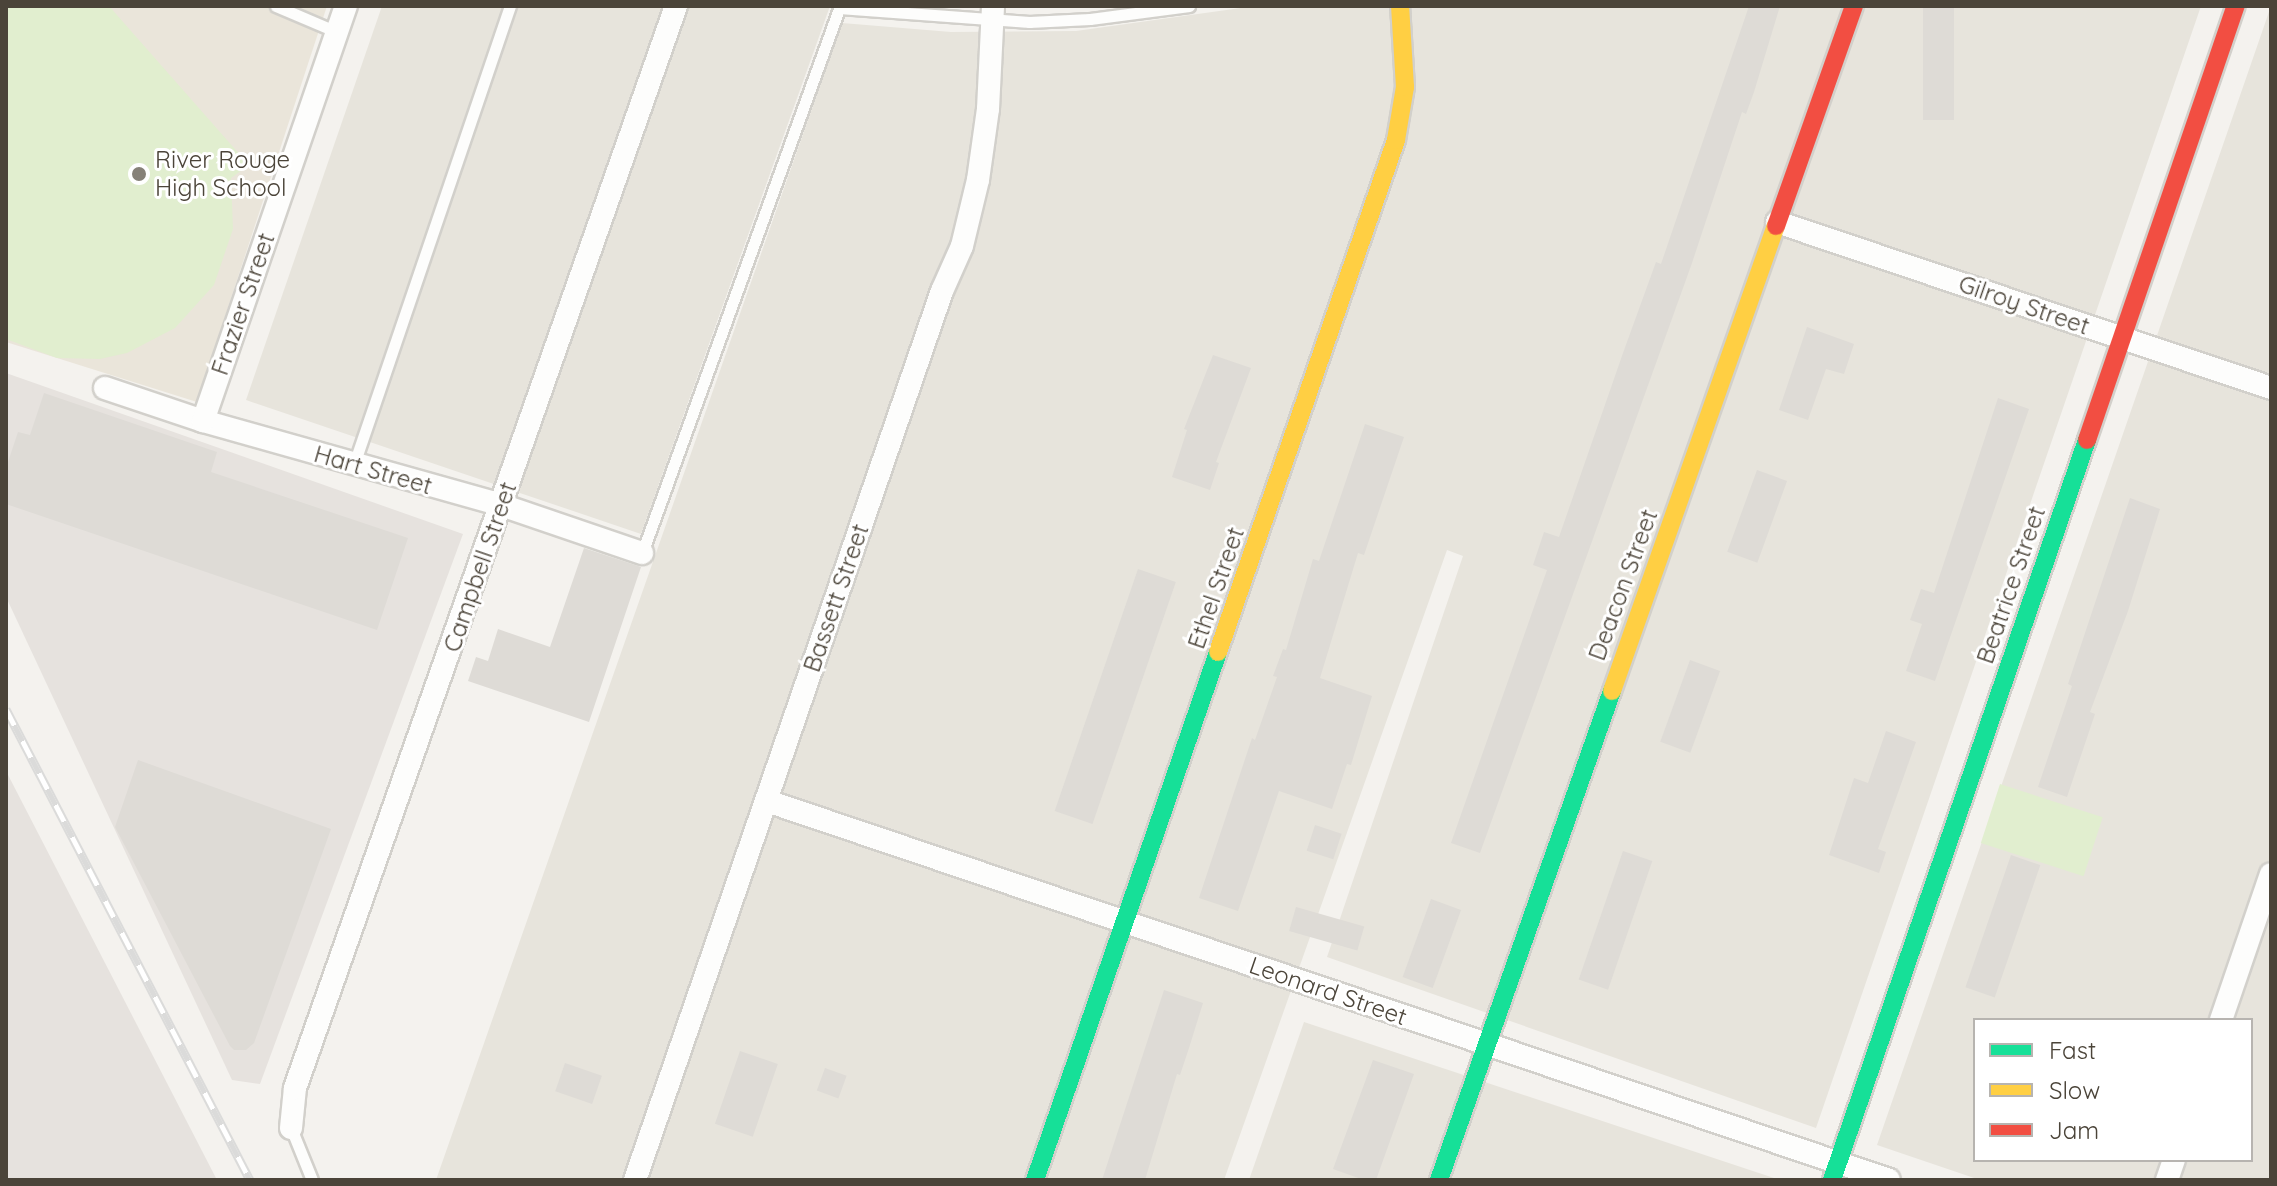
<!DOCTYPE html>
<html>
<head>
<meta charset="utf-8">
<style>
	body { margin:0 }
	#map { position:relative; width:2277px; height:1186px; overflow:hidden; background:#f4f2ee; font-family:Quicksand,sans-serif }
	div>[style] { position:absolute }
	[style*='--x'] { left:calc(var(--x)*1px); top:calc(var(--y)*1px); width:calc(var(--w)*1px); rotate:calc(var(--a)*1deg) }
	.residential>* { inset:0; background:#e7e4dc }
	.industrial>* { inset:0; background:#e6e2de }
	.education>* { inset:0; background:#eae5da }
	.green>* { inset:0; background:#e1eecf; transform-origin:0 0 }
	.building>* { inset:0; background:#dedbd6; transform-origin:0 0 }
	.roads { filter:drop-shadow(2px 0 #d2d0cb) drop-shadow(-2px 0 #d2d0cb) drop-shadow(0 2px #d2d0cb) drop-shadow(0 -2px #d2d0cb) }
	.lane>* { height:11px; margin:-5.5px; padding:0 5.5px; transform-origin:5.5px; border-radius:5.5px; background:#fdfdfc }
	.street>* { height:22px; margin:-11px; padding:0 11px; transform-origin:11px; border-radius:11px; background:#fdfdfc }
	.fast>* { height:18px; margin:-9px; padding:0 9px; transform-origin:9px; border-radius:9px; background:#16e098 }
	.slow>* { height:18px; margin:-9px; padding:0 9px; transform-origin:9px; border-radius:9px; background:#ffcf43 }
	.jam>* { height:18px; margin:-9px; padding:0 9px; transform-origin:9px; border-radius:9px; background:#f24e42 }
	.rail>* { height:9px; margin-top:-4.5px; transform-origin:0; background:repeating-linear-gradient(90deg,#fff 0 18px,#dbdbda 0 36px); box-sizing:border-box; border-block:2px solid #dbdbda }
	.dots>* { width:22px; height:22px; translate:-50% -50%; box-sizing:border-box; border:4px solid #fff; border-radius:50% }
	span { translate:-50% -50%; white-space:nowrap; text-align:center; line-height:1.15; -webkit-text-stroke:6px #fff; paint-order:stroke }
	.poi-label { font-size:24px; color:#4b4439 }
	.left { translate:0 -50%; text-align:left }
	.street-label { font-size:24px; color:#4b4439 }
	.frame { position:absolute; inset:0; border:8px solid #4b4439; pointer-events:none }
	.legend { position:absolute; left:1973px; top:1018px; width:280px; height:144px; box-sizing:border-box; background:#fff; border:2px solid #b7b4b0; margin:0; padding:10px 14px; list-style:none; font-size:24px; color:#4b4439 }
	.legend li { display:flex; align-items:center; gap:16px; height:40px }
	.legend b { width:40px; border:2px solid #b7b4b0 }
</style>
</head>
<body>
<div id="map">
	<div class="residential">
		<i style="clip-path:polygon(382px 6px,830px 6px,641px 534px,246px 400px)"></i>
		<i style="clip-path:polygon(1255px 6px,2201px 6px,1816px 1128px,1327px 957px,1463px 556px,1447px 550px,1224px 1180px,436px 1180px,842px 23px,951px 32px,1076px 31px)"></i>
		<i style="clip-path:polygon(evenodd,2271px 6px,2271px 1180px,1980px 1180px,1877px 1145px,2271px 6px,1975px 1020px,2251px 1020px,2251px 1160px,1975px 1160px,1975px 1020px)"></i>
		<i style="clip-path:polygon(1304px 1022px,1780px 1180px,1249px 1180px)"></i>
	</div>
	<div class="industrial">
		<i style="clip-path:polygon(6px 373px,463px 534px,260px 1084px,232px 1080px,6px 597px)"></i>
		<i style="clip-path:polygon(6px 771px,217px 1180px,6px 1180px)"></i>
	</div>
	<div class="education">
		<i style="clip-path:polygon(6px 6px,327px 6px,197px 402px,6px 342px)"></i>
	</div>
	<div class="green">
		<i style="clip-path:polygon(6px 6px,109px 6px,249px 165px,231px 178px,233px 229px,214px 285px,175px 328px,127px 353px,100px 359px,57px 358px,6px 339px)"></i>
		<i style="left:2000px;top:784px;width:108px;height:62px;rotate:18deg"></i>
	</div>
	<div class="building">
		<i style="clip-path:polygon(1749px 6px,1780px 6px,1754px 92px,1746px 114px,1742px 112px,1692px 263px,1480px 853px,1451px 843px,1547px 570px,1533px 565px,1544px 532px,1559px 537px,1623px 353px,1656px 262px,1661px 264px)"></i>
		<i style="left:1923px;top:6px;width:31px;height:114px"></i>
		<i style="clip-path:polygon(1807px 327px,1854px 344px,1844px 374px,1826px 369px,1808px 420px,1779px 410px)"></i>
		<i style="clip-path:polygon(1213px 355px,1251px 368px,1216px 462px,1219px 463px,1210px 490px,1172px 477px,1187px 430px,1184px 429px)"></i>
		<i style="clip-path:polygon(44px 393px,217px 452px,211px 472px,408px 538px,377px 630px,6px 504px,6px 468px,18px 432px,30px 435px)"></i>
		<i style="clip-path:polygon(1998px 398px,2029px 409px,1935px 681px,1906px 671px,1922px 624px,1910px 620px,1921px 589px,1934px 593px)"></i>
		<i style="clip-path:polygon(1365px 424px,1404px 437px,1364px 555px,1358px 553px,1320px 678px,1372px 696px,1351px 765px,1347px 764px,1332px 809px,1279px 791px,1238px 911px,1199px 898px,1252px 738px,1255px 740px,1277px 677px,1273px 676px,1283px 649px,1286px 650px,1313px 559px,1319px 561px)"></i>
		<i style="left:1757px;top:470px;width:32px;height:87px;rotate:20deg"></i>
		<i style="clip-path:polygon(2130px 498px,2160px 509px,2128px 611px,2090px 712px,2095px 714px,2067px 797px,2038px 787px,2072px 686px,2068px 684px)"></i>
		<i style="clip-path:polygon(584px 548px,641px 567px,589px 722px,468px 681px,476px 657px,488px 661px,498px 629px,550px 647px)"></i>
		<i style="left:1138px;top:569px;width:40px;height:256px;rotate:19deg"></i>
		<i style="left:1690px;top:660px;width:32px;height:87px;rotate:20deg"></i>
		<i style="clip-path:polygon(1886px 731px,1916px 742px,1878px 849px,1886px 852px,1879px 873px,1829px 855px,1854px 778px,1868px 783px)"></i>
		<i style="clip-path:polygon(138px 760px,331px 829px,254px 1043px,246px 1050px,234px 1050px,230px 1046px,115px 827px)"></i>
		<i style="left:1315px;top:825px;width:28px;height:27px;rotate:18deg"></i>
		<i style="left:1623px;top:851px;width:31px;height:136px;rotate:19deg"></i>
		<i style="left:2011px;top:855px;width:31px;height:140px;rotate:19deg"></i>
		<i style="left:1431px;top:899px;width:32px;height:83px;rotate:20deg"></i>
		<i style="left:1296px;top:907px;width:71px;height:25px;rotate:16deg"></i>
		<i style="clip-path:polygon(1164px 990px,1203px 1003px,1189px 1048px,1180px 1075px,1177px 1074px,1145px 1180px,1102px 1180px)"></i>
		<i style="left:740px;top:1051px;width:40px;height:77px;rotate:19deg"></i>
		<i style="clip-path:polygon(1373px 1060px,1414px 1074px,1376px 1180px,1364px 1180px,1333px 1169px)"></i>
		<i style="left:565px;top:1063px;width:39px;height:30px;rotate:19deg"></i>
		<i style="left:825px;top:1068px;width:23px;height:24px;rotate:20deg"></i>
	</div>
	<div class="roads">
		<div class="lane">
			<i style="--x:276;--y:6;--w:66;--a:23.1"></i>
			<i style="--x:839;--y:8;--w:191;--a:4.2"></i>
			<i style="--x:1029;--y:22;--w:61;--a:-2.8"></i>
			<i style="--x:1090;--y:19;--w:100;--a:-7.5"></i>
			<i style="--x:354;--y:464;--w:484;--a:-71.2"></i>
			<i style="--x:642;--y:553;--w:582;--a:-70.1"></i>
			<i style="--x:291;--y:1128;--w:56;--a:68"></i>
		</div>
		<div class="street">
			<i style="--x:1777;--y:222;--w:521;--a:18.57"></i>
			<i style="--x:105;--y:388;--w:103;--a:18.6"></i>
			<i style="--x:203;--y:421;--w:310;--a:15.7"></i>
			<i style="--x:501;--y:505;--w:149;--a:18.8"></i>
			<i style="--x:203;--y:421;--w:439;--a:-71"></i>
			<i style="--x:767;--y:801;--w:1184;--a:18.66"></i>
			<i style="--x:2221;--y:1020;--w:154;--a:-71.1"></i>
			<i style="--x:291;--y:1128;--w:40;--a:-84.3"></i>
			<i style="--x:295;--y:1088;--w:1147;--a:-70.6"></i>
			<i style="--x:635;--y:1180;--w:941;--a:-70.95"></i>
			<i style="--x:942;--y:291;--w:49;--a:-66"></i>
			<i style="--x:962;--y:246;--w:68;--a:-76.4"></i>
			<i style="--x:978;--y:180;--w:72;--a:-82"></i>
			<i style="--x:988;--y:109;--w:103;--a:-87.2"></i>
			<i style="--x:2167;--y:1180;--w:21;--a:-71"></i>
		</div>
		<div class="fast">
			<i style="--x:1035;--y:1180;--w:559;--a:-70.88"></i>
			<i style="--x:1439;--y:1180;--w:519;--a:-70.52"></i>
			<i style="--x:1832;--y:1180;--w:783;--a:-70.99"></i>
		</div>
		<div class="slow">
			<i style="--x:1218;--y:652;--w:542;--a:-70.83"></i>
			<i style="--x:1396;--y:140;--w:54;--a:-80.4"></i>
			<i style="--x:1405;--y:87;--w:81;--a:-93.5"></i>
			<i style="--x:1612;--y:691;--w:493;--a:-70.6"></i>
		</div>
		<div class="jam">
			<i style="--x:1776;--y:226;--w:233;--a:-70.5"></i>
			<i style="--x:2087;--y:440;--w:459;--a:-71.1"></i>
		</div>
	</div>
	<div class="rail">
		<i style="--x:6;--y:709;--w:530;--a:62.61"></i>
	</div>
	<div class="dots">
		<i style="left:139px;top:174px;background:#868178"></i>
	</div>
	<div class="poi-label">
		<span class="left" style="left:155px;top:174px">River Rouge<br>High School</span>
	</div>
	<div class="street-label">
		<span style="left:243px;top:304px;rotate:-71deg">Frazier Street</span>
		<span style="left:2024px;top:305px;rotate:19deg">Gilroy Street</span>
		<span style="left:373px;top:470px;rotate:16deg">Hart Street</span>
		<span style="left:480px;top:567px;rotate:-71deg">Campbell Street</span>
		<span style="left:1623px;top:585px;rotate:-70deg">Deacon Street</span>
		<span style="left:2011px;top:585px;rotate:-71deg">Beatrice Street</span>
		<span style="left:1216px;top:588px;rotate:-71deg">Ethel Street</span>
		<span style="left:836px;top:598px;rotate:-71deg">Bassett Street</span>
		<span style="left:1328px;top:991px;rotate:19deg">Leonard Street</span>
	</div>
	<div class="frame"></div>
	<ul class="legend">
	<li><b style="height:10px;background:#16e098"></b>Fast</li>
	<li><b style="height:10px;background:#ffcf43"></b>Slow</li>
	<li><b style="height:10px;background:#f24e42"></b>Jam</li>
	</ul>
</div>
</body>
</html>
